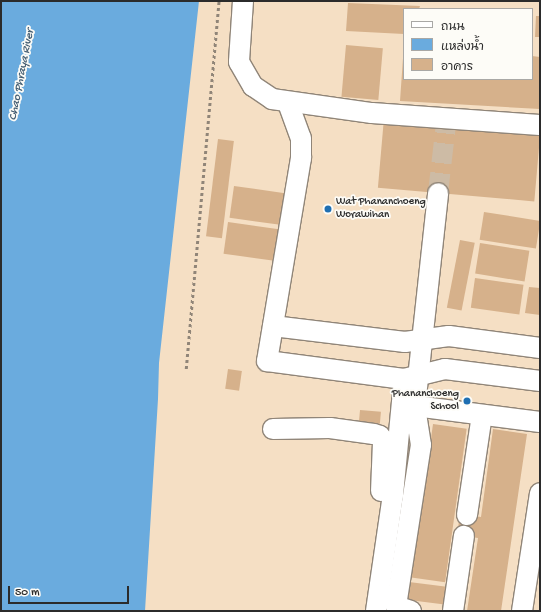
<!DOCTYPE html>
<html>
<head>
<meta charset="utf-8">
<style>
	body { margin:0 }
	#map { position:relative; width:541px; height:612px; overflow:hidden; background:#f5dfc4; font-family:"Gochi Hand","Playpen Sans Thai",sans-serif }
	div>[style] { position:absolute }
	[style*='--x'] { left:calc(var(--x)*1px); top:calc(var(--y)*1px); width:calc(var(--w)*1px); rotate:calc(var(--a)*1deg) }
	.water>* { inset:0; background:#6aabde }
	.building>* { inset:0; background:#d6b18b; transform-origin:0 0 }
	.minor-tunnel>* { height:20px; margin-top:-10px; transform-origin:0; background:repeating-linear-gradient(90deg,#cdbba5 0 20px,transparent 0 30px) }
	.path>* { height:2.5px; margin-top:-1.25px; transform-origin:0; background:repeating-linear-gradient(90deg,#908578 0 3px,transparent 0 6px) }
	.roads { filter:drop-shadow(1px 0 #908578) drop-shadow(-1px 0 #908578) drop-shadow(0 1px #908578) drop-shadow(0 -1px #908578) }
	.minor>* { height:20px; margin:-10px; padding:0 10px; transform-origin:10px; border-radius:10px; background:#fff }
	.dots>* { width:11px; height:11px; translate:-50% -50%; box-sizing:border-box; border:2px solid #fdfcf7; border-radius:50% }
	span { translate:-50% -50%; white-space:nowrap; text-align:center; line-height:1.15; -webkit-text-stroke:3.5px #fdfcf7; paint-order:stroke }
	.poi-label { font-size:11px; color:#2b2b2b }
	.left { translate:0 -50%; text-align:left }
	.right { translate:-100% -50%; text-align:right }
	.water-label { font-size:12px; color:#445e73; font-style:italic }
	.frame { position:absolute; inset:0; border:2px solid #2b2b2b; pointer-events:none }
	.legend { position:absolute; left:403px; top:8px; width:130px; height:72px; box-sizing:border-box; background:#fdfcf7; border:1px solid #a9a8a5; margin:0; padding:5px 7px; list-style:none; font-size:12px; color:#2b2b2b }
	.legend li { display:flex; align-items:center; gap:8px; height:20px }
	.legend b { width:20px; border:1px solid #a9a8a5 }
	.scale { position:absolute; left:8px; top:586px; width:121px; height:18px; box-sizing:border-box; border:2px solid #2b2b2b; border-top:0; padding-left:5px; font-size:12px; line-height:14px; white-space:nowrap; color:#2b2b2b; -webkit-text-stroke:3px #fdfcf7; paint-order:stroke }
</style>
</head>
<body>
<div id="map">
	<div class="water">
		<i style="clip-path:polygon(1px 1px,199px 1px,159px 363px,158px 399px,145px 611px,1px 611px)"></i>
	</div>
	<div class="building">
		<i style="clip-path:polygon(348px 3px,420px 6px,419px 9px,404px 9px,404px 34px,346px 31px)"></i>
		<i style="clip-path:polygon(536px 16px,540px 16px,540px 37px,535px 37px)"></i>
		<i style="left:346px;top:45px;width:37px;height:52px;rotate:5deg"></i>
		<i style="clip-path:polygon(532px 56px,540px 57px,540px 109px,400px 101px,403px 58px,404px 79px,532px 79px)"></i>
		<i style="left:384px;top:118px;width:157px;height:70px;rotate:5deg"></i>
		<i style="left:218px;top:139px;width:16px;height:98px;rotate:7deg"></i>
		<i style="left:234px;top:186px;width:55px;height:32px;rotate:8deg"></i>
		<i style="left:484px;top:212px;width:57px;height:28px;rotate:9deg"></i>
		<i style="left:228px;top:222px;width:55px;height:32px;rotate:8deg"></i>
		<i style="left:460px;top:240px;width:15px;height:69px;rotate:11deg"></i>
		<i style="left:480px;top:243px;width:50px;height:31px;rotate:9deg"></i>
		<i style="left:475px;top:278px;width:49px;height:30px;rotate:8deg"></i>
		<i style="clip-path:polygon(529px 287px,540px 288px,540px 315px,525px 313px)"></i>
		<i style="left:228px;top:369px;width:14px;height:20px;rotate:8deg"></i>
		<i style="left:360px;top:410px;width:21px;height:12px;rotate:5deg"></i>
		<i style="left:433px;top:424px;width:34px;height:155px;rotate:8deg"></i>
		<i style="clip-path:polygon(493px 429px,527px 434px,501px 611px,467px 611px,478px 538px,457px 535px,460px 514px,481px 517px)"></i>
		<i style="left:409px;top:582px;width:38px;height:18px;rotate:7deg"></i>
	</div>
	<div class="minor-tunnel">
		<i style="--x:438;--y:193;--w:69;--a:-83.4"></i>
	</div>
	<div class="path">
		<i style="--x:186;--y:369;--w:369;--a:-84.9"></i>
	</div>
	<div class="roads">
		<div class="minor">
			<i style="--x:243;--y:1;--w:61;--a:93.8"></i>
			<i style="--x:239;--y:62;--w:28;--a:60"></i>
			<i style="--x:253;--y:86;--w:23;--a:34"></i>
			<i style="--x:272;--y:99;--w:101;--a:8"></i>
			<i style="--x:372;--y:113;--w:168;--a:4.1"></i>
			<i style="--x:288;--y:103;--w:37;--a:70"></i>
			<i style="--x:301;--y:138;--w:20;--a:90"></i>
			<i style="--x:301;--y:158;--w:206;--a:99.5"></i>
			<i style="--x:267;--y:361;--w:138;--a:7.5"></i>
			<i style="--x:404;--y:379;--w:42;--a:-13.7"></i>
			<i style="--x:445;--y:369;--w:96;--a:7.2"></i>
			<i style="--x:273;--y:326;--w:133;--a:6.9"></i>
			<i style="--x:405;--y:342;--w:44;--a:-7.8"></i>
			<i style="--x:449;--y:336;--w:92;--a:7.5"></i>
			<i style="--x:415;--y:406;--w:126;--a:7.3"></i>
			<i style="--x:273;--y:429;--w:57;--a:-1"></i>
			<i style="--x:330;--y:428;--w:44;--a:7.8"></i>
			<i style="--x:374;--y:434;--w:6;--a:18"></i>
			<i style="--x:380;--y:436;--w:7;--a:63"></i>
			<i style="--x:383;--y:442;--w:49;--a:92.3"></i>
			<i style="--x:467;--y:515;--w:101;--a:-81.5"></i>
			<i style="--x:376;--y:611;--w:117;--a:-81.7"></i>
			<i style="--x:393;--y:495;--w:115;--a:-84.5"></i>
			<i style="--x:411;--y:611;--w:16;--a:-162"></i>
			<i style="--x:396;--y:606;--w:163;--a:-81.2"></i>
			<i style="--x:421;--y:445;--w:39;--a:-99"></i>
			<i style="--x:415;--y:406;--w:214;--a:-83.8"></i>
			<i style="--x:453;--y:611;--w:76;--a:-81.7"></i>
			<i style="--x:522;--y:611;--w:119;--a:-81.3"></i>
		</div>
	</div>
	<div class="dots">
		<i style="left:328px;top:209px;background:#1f6fb2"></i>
		<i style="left:467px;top:401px;background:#1f6fb2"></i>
	</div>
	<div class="poi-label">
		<span class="left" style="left:336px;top:209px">Wat Phananchoeng<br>Worawihan</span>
		<span class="right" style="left:459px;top:401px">Phananchoeng<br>School</span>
	</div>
	<div class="water-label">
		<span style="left:23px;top:75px;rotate:-79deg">Chao Phraya River</span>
	</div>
	<div class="frame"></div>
	<ul class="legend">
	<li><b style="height:5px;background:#fff"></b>ถนน</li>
	<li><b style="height:11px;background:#6aabde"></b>แหล่งน้ำ</li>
	<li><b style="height:11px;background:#d6b18b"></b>อาคาร</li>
	</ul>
	<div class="scale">50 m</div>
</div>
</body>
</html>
